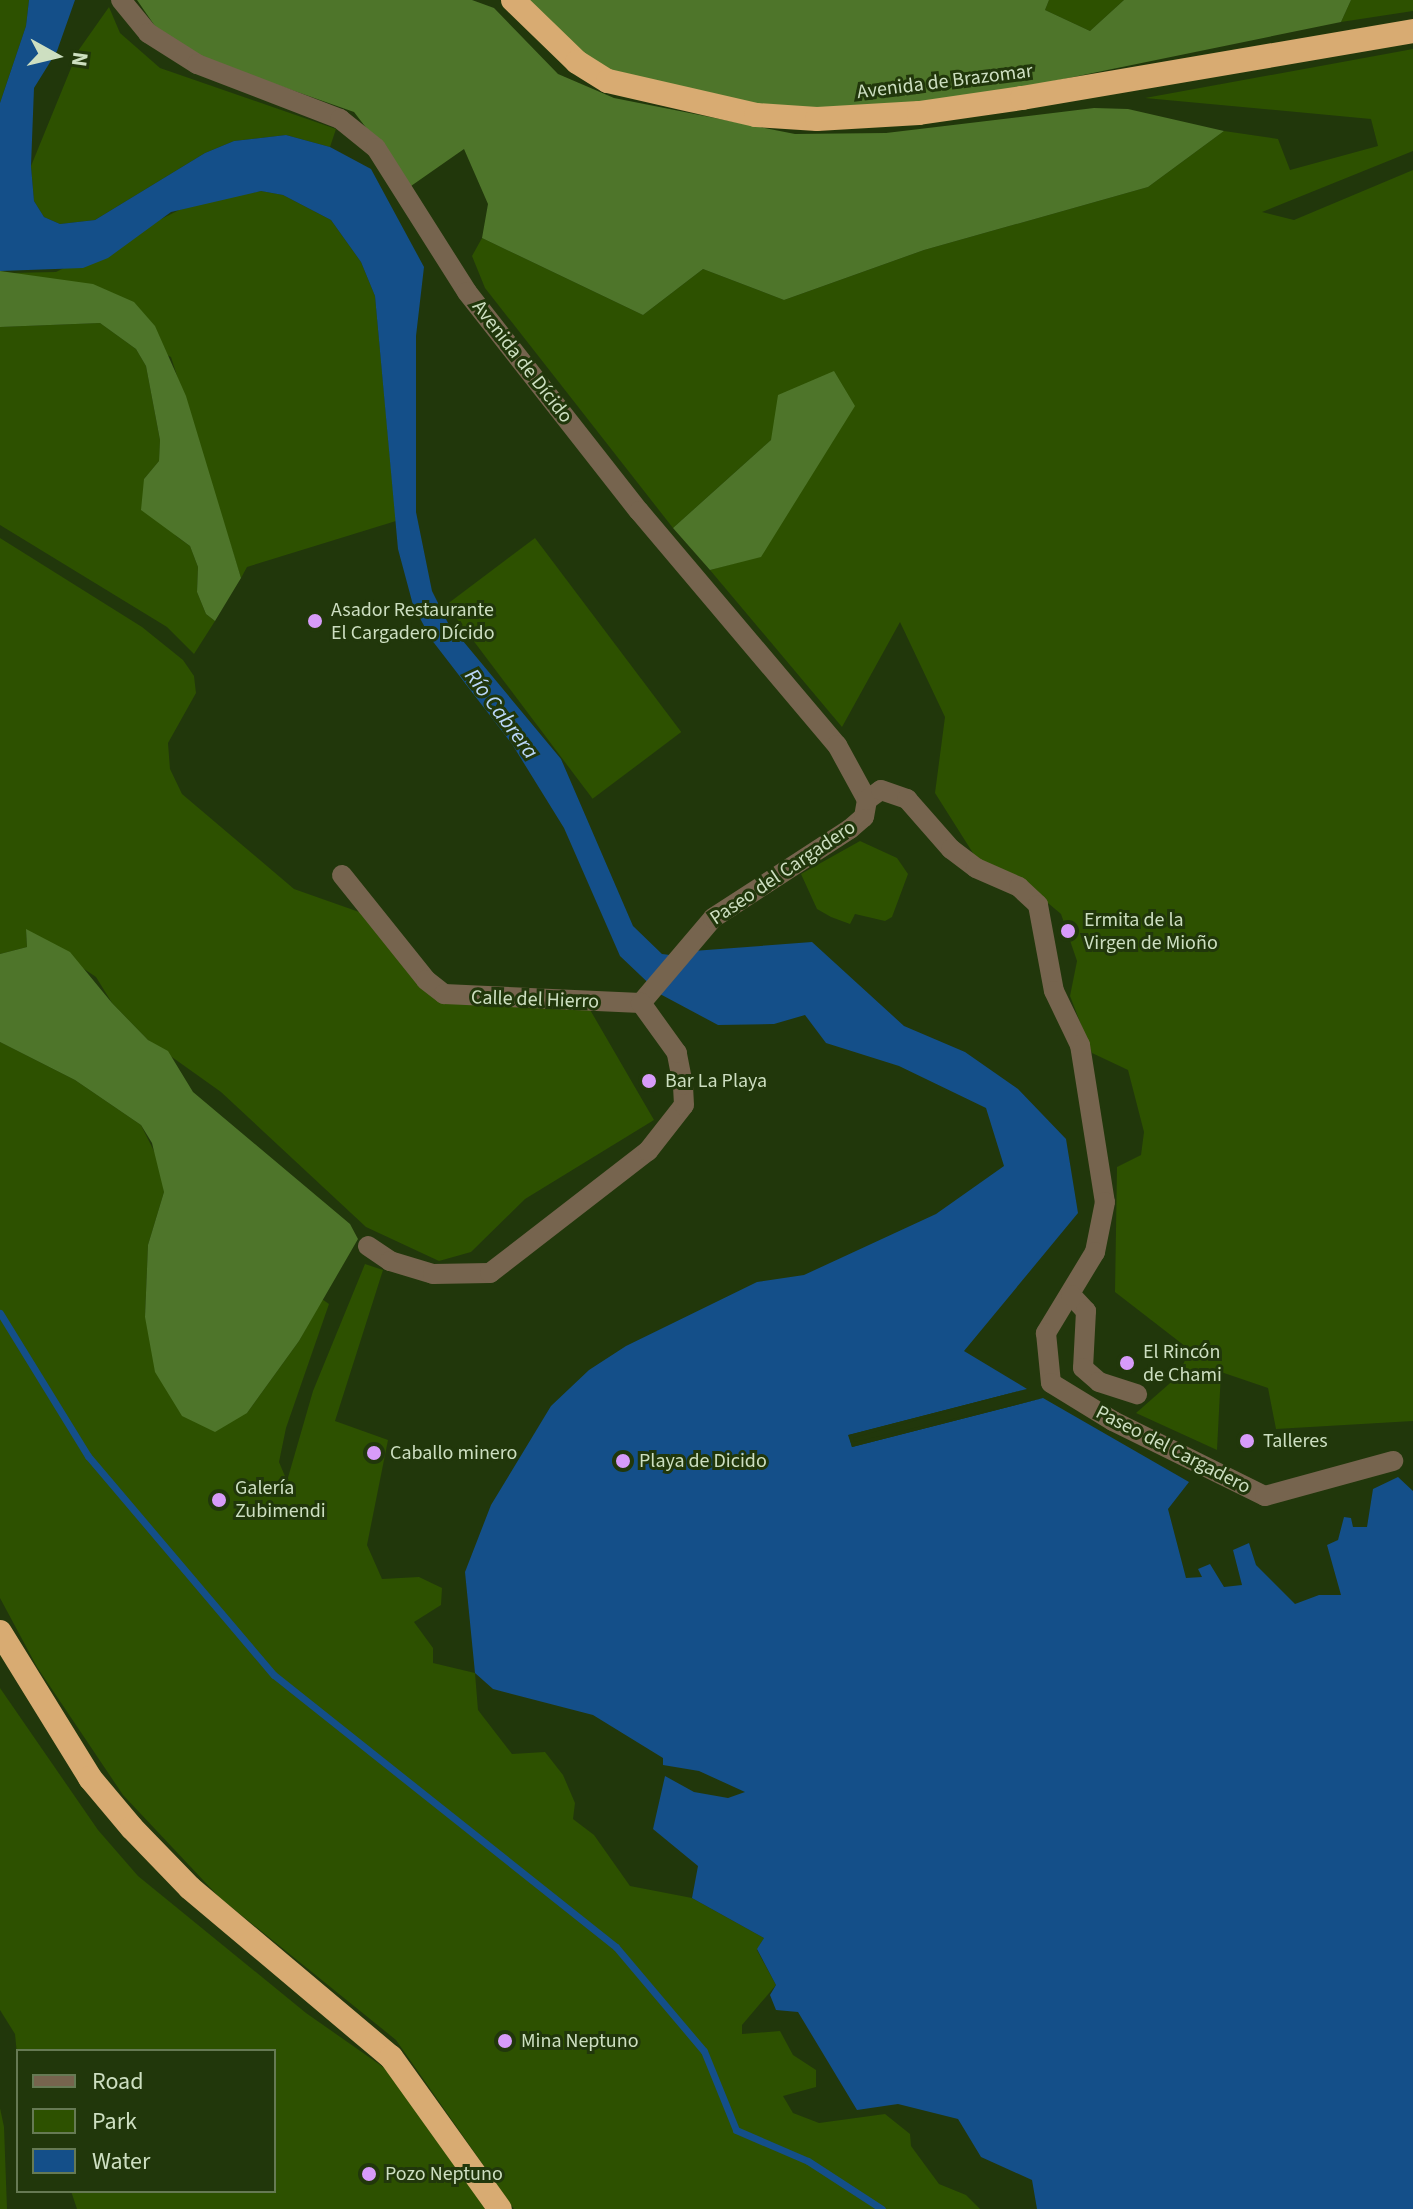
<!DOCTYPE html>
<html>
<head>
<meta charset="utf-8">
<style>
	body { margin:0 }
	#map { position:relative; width:1413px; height:2209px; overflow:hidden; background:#21370b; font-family:"Source Sans 3",sans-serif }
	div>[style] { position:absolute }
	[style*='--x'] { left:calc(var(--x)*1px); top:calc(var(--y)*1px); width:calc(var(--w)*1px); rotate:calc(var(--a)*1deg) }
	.green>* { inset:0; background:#2d5100; transform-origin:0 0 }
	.forest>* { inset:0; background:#4e752a }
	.water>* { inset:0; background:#144f89 }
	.pier>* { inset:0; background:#21370b }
	.stream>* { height:7px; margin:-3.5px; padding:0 3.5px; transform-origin:3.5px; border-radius:3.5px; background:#144f89 }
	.minor>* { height:20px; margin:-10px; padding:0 10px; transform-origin:10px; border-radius:10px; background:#76644e }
	.highway>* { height:24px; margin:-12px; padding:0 12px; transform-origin:12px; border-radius:12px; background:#d8ab72 }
	.dots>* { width:22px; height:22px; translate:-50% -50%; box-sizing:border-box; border:4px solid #21370b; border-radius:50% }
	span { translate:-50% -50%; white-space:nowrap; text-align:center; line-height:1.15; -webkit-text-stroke:6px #21370b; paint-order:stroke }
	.street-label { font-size:20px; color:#cddfc1 }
	.poi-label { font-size:20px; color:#cddfc1 }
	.left { translate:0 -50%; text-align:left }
	.water-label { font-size:22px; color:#bad7f9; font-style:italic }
	.legend { position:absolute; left:16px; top:2049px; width:260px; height:144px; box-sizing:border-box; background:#21370b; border:2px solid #667a54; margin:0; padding:10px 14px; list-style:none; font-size:24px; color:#cddfc1 }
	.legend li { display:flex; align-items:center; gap:16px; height:40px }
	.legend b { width:40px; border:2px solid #667a54 }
	.north { position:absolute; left:16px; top:16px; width:80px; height:80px; -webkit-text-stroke:6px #21370b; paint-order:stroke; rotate:98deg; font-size:22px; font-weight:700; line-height:32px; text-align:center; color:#cddfc1 }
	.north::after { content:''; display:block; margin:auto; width:28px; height:36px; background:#cddfc1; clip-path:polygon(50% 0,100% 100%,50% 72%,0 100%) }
</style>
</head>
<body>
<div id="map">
	<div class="green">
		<i style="clip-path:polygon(0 0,29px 0,26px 26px,0 103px)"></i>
		<i style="clip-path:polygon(1049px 0,1124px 0,1090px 31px,1045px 10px)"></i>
		<i style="clip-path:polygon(1351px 0,1413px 0,1413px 11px,1341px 22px)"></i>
		<i style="clip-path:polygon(109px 7px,120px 33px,160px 68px,336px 129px,330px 147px,286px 135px,234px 141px,205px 153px,95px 220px,60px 224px,44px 217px,34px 201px,31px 166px,78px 51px)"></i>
		<i style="clip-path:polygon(1413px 49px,1413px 151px,1262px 212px,1294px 220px,1413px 170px,1413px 1421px,1276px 1429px,1268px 1388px,1221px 1372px,1217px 1450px,1136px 1413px,1177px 1377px,1190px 1350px,1115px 1292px,1117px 1167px,1141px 1155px,1144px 1132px,1128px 1070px,1092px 1053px,1070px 996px,1077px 961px,1061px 914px,1023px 882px,978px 861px,935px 793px,945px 717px,900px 622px,842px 727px,710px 570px,761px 556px,771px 440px,673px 528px,485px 288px,472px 256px,482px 238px,643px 315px,703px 269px,784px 300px,924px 250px,1148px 187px,1224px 131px,1278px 139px,1290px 170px,1378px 146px,1371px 119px,1145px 98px)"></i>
		<i style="clip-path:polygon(261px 191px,283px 195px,331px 220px,361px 262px,375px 296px,396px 521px,247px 567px,241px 578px,171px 357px,7px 273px,56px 272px,193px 203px)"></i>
		<i style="clip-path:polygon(100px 323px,136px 349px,146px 366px,160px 440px,159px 461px,144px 479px,176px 536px,190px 546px,198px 567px,197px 592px,206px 614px,215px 621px,194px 654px,167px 627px,0 525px,0 327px)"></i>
		<i style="clip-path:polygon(0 538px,142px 627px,183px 660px,194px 676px,196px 693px,168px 743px,170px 769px,182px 794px,294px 889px,362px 913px,425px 989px,589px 1008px,654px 1120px,525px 1199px,471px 1252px,439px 1261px,366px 1227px,221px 1092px,148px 1040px,112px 1003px,96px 977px,26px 930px,27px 947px,0 954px)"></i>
		<i style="left:535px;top:538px;width:243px;height:111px;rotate:53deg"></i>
		<i style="clip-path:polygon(860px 841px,897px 858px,908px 874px,892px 917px,885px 921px,855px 914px,850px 924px,831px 917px,817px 909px,801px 874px)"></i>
		<i style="clip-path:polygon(0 1042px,75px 1080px,141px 1125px,162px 1167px,164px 1192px,148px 1245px,145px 1317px,247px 1413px,299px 1341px,322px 1299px,329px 1304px,286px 1428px,279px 1462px,287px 1481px,313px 1391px,365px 1264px,383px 1270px,335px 1421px,388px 1440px,367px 1545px,382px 1579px,419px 1577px,442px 1588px,441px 1605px,414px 1622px,433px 1648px,433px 1663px,475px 1673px,478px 1710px,512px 1754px,545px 1752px,563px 1775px,575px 1803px,573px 1819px,594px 1835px,630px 1886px,692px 1898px,764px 1938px,757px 1950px,776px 1985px,742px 2025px,742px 2034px,780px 2031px,793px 2055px,816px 2070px,816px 2087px,783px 2096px,793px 2113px,819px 2123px,885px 2114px,910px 2134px,911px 2146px,939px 2184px,966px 2195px,980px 2209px,514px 2209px,396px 2040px,219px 1897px,123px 1795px,37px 1667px,0 1598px)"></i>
		<i style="clip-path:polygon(0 1688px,98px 1830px,138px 1876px,306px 2013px,386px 2069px,489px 2209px,77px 2209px,71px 2191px,274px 2191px,274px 2051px,18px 2051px,18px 2065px,15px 2034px,0 2010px)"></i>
		<i style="clip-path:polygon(0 2108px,4px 2127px,7px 2209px,0 2209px)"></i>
	</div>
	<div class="forest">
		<i style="clip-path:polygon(137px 0,472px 0,494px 8px,558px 74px,614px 98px,795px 134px,886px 133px,1094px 108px,1128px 109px,1224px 131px,1148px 187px,924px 250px,784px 300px,703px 269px,643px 315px,482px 238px,488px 204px,464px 149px,411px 186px,354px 112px,201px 58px,157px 29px)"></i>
		<i style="clip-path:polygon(527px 0,1049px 0,1045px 10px,1090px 31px,1124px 0,1351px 0,1341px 22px,957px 101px,828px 110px,735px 104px,625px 78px,587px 58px)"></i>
		<i style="clip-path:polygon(0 271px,93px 284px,134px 302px,155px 326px,186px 396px,241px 578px,215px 621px,206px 614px,197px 592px,198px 567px,190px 546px,141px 510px,144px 479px,159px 461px,160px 440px,146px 366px,136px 349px,100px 323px,0 327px)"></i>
		<i style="clip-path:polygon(834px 371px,855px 406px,761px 557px,710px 570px,673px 528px,771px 440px,778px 395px)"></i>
		<i style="clip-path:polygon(26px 929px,70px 952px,112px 1003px,148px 1040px,168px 1051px,193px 1092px,350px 1224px,358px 1239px,299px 1341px,247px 1413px,215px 1432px,182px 1416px,155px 1372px,145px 1317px,148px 1245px,164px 1192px,152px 1143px,141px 1125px,75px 1080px,0 1042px,0 954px,27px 947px)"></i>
	</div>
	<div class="water">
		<i style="clip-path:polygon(29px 0,75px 0,57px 51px,34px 88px,31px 166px,34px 201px,44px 217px,60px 224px,95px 220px,205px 153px,234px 141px,286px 135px,330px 147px,371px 169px,424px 267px,416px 336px,416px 512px,432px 591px,448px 623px,561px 759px,633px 926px,662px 954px,686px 957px,693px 951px,812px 942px,904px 1026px,965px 1052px,1018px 1089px,1066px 1139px,1078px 1213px,964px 1351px,1027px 1389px,849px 1435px,852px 1447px,1043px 1398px,1189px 1482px,1168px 1509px,1186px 1578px,1202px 1577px,1198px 1569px,1210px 1564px,1224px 1587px,1242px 1585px,1233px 1550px,1249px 1543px,1256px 1565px,1295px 1604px,1319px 1595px,1341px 1595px,1327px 1545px,1338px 1540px,1344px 1517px,1351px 1518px,1353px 1527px,1367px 1527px,1373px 1489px,1398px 1477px,1413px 1491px,1413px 2209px,1037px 2209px,1032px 2180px,981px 2157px,958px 2119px,898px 2104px,857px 2110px,798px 2012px,776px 2010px,770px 1995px,776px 1985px,757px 1949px,764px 1938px,692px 1898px,698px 1866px,653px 1829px,665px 1776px,694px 1792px,728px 1798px,745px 1792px,699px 1771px,663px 1765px,663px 1758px,593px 1715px,493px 1689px,475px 1673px,465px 1572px,491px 1505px,551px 1406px,589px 1370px,626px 1346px,757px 1282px,804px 1275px,936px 1214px,1004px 1166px,986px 1108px,899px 1066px,826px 1043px,805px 1015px,774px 1024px,718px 1025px,660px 994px,620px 956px,564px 828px,512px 744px,431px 639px,413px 605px,398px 549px,375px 296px,361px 262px,331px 220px,283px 195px,261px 191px,171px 212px,108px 258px,83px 268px,0 271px,0 103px,26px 26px)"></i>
	</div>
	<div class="pier">
		<i style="clip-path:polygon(1027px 1389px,853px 1438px,854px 1442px,1043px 1398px,852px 1447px,848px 1435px)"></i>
	</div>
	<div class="stream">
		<i style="--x:0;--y:1313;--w:168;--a:58.4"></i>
		<i style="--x:88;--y:1456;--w:287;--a:49.7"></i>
		<i style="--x:274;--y:1675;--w:437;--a:38.5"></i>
		<i style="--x:616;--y:1947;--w:136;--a:49.8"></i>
		<i style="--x:704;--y:2051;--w:85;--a:67.9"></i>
		<i style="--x:736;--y:2130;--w:78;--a:23.3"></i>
		<i style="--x:808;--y:2161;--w:88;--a:33"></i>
	</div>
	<div class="minor">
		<i style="--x:121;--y:0;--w:43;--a:50.7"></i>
		<i style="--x:148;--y:33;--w:58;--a:32.3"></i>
		<i style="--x:197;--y:64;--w:153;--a:21"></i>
		<i style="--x:340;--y:119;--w:46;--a:38.9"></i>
		<i style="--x:376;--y:148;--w:170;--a:57.7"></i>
		<i style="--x:467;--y:292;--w:278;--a:51.9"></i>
		<i style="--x:639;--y:511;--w:307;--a:49.8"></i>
		<i style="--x:837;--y:745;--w:63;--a:61.4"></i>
		<i style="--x:342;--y:875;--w:134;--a:51.3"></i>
		<i style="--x:426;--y:980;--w:23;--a:38"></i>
		<i style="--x:444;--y:994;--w:197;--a:2.6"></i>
		<i style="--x:641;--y:1003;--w:111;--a:-49.7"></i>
		<i style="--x:713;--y:918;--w:163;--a:-33"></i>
		<i style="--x:850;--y:829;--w:18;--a:-41"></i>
		<i style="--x:864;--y:817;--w:17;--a:-80"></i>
		<i style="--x:867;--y:800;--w:17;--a:-36"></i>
		<i style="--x:881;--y:790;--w:28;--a:19"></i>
		<i style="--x:907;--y:799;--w:67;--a:48.7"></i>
		<i style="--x:951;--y:849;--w:31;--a:37"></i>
		<i style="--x:976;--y:868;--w:47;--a:23.8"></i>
		<i style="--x:1019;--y:887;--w:26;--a:43"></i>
		<i style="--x:1038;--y:905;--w:87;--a:79.5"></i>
		<i style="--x:1054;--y:991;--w:60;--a:64.3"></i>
		<i style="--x:1080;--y:1045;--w:159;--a:81"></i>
		<i style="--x:1105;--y:1202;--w:51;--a:101.3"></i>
		<i style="--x:1095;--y:1252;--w:95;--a:121.2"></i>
		<i style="--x:1046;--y:1333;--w:50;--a:84.3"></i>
		<i style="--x:1051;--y:1383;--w:73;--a:31.5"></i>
		<i style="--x:1113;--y:1421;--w:169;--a:26.3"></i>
		<i style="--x:1265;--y:1496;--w:133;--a:-15.3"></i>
		<i style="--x:368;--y:1246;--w:27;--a:34"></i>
		<i style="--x:390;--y:1261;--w:45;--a:16.8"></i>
		<i style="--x:433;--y:1274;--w:57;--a:-1"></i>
		<i style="--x:490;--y:1273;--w:200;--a:-37.7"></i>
		<i style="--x:648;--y:1151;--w:58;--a:-52"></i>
		<i style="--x:684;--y:1105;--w:20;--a:-93"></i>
		<i style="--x:683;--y:1085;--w:33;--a:-101"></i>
		<i style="--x:677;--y:1053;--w:62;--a:-125.8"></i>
		<i style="--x:1071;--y:1295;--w:22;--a:47"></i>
		<i style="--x:1086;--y:1311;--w:57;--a:93"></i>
		<i style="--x:1083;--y:1368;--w:21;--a:41"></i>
		<i style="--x:1099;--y:1382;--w:40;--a:18"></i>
	</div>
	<div class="highway">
		<i style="--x:513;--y:0;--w:89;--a:44.1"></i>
		<i style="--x:577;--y:62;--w:36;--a:32"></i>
		<i style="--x:608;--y:81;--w:152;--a:12.9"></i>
		<i style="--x:756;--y:115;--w:61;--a:3.8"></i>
		<i style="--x:817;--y:119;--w:102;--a:-3.4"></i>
		<i style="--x:919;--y:113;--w:104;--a:-8.3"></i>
		<i style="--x:1022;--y:98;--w:397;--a:-9.7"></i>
		<i style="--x:0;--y:1632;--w:172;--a:58.3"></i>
		<i style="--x:90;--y:1778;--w:65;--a:50"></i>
		<i style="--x:132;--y:1828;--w:83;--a:46"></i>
		<i style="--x:190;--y:1888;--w:263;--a:40.1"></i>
		<i style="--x:391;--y:2057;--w:187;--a:54.4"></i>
	</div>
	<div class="dots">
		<i style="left:315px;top:621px;background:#d79bf9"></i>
		<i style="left:1068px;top:931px;background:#d79bf9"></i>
		<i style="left:649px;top:1081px;background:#d79bf9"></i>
		<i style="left:1127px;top:1363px;background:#d79bf9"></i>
		<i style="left:1247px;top:1441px;background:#d79bf9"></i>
		<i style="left:374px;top:1453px;background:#d79bf9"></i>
		<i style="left:623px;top:1461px;background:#d79bf9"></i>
		<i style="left:219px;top:1500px;background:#d79bf9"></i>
		<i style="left:505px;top:2041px;background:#d79bf9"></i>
		<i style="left:369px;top:2174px;background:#d79bf9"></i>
	</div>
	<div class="street-label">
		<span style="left:945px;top:82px;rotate:-7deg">Avenida de Brazomar</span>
		<span style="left:522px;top:362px;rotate:52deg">Avenida de Dícido</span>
		<span style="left:783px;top:873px;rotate:-34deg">Paseo del Cargadero</span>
		<span style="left:535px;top:1000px;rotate:2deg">Calle del Hierro</span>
		<span style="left:1173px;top:1450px;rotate:27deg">Paseo del Cargadero</span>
	</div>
	<div class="poi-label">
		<span class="left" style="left:331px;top:622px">Asador Restaurante<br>El Cargadero Dícido</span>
		<span class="left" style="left:1084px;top:932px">Ermita de la<br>Virgen de Mioño</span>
		<span class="left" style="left:665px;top:1081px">Bar La Playa</span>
		<span class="left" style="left:1143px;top:1364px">El Rincón<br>de Chami</span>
		<span class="left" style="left:1263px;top:1441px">Talleres</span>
		<span class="left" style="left:390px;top:1453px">Caballo minero</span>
		<span class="left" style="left:639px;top:1461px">Playa de Dicido</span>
		<span class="left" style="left:235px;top:1500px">Galería<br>Zubimendi</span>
		<span class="left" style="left:521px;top:2041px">Mina Neptuno</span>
		<span class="left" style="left:385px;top:2174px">Pozo Neptuno</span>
	</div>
	<div class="water-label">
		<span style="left:501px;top:714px;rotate:53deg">Río Cabrera</span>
	</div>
	<ul class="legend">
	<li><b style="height:10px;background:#76644e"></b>Road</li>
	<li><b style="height:22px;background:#2d5100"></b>Park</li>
	<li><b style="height:22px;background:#144f89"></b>Water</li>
	</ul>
	<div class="north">N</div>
</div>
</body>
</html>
